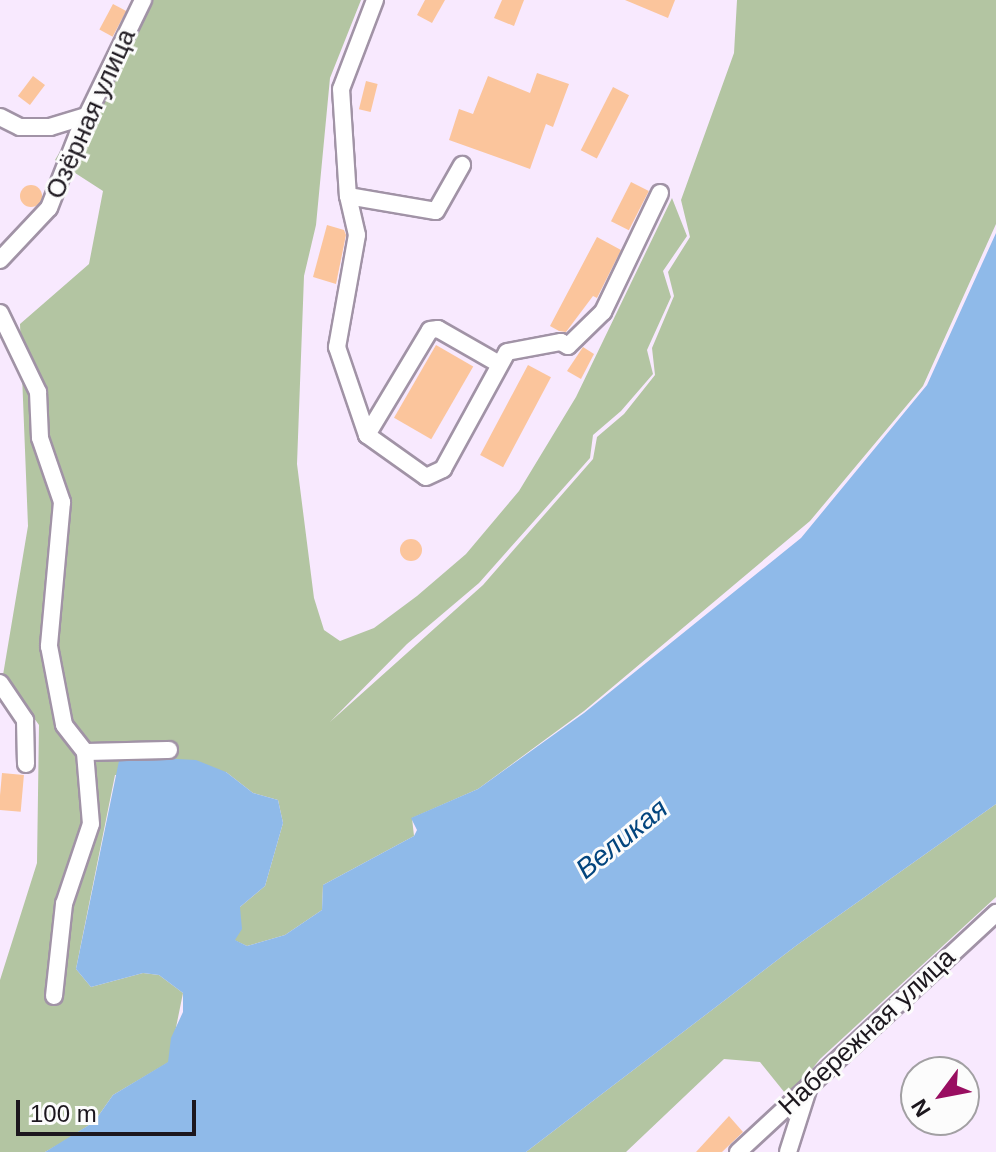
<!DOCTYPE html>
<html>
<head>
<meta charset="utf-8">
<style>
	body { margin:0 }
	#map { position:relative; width:996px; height:1152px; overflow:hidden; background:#f8e9fe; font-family:Arial,sans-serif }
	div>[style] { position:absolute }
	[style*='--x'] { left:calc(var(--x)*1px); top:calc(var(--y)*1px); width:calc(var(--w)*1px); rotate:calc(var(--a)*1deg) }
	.green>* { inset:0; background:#b3c5a2 }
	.water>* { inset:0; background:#8fbae9 }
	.building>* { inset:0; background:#fbc59c; transform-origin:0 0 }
	.round { border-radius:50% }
	.roads { filter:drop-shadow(2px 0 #a193a6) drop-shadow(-2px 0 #a193a6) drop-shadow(0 2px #a193a6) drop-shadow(0 -2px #a193a6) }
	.minor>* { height:16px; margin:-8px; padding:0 8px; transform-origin:8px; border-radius:8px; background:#fff }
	span { translate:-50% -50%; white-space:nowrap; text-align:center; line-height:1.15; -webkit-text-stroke:6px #fcfcfc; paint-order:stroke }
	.street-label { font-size:26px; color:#1c171e }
	.water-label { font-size:28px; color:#03457e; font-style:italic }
	.north { position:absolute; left:900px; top:1056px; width:80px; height:80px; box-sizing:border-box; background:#fcfcfc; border:2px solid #a2a0a3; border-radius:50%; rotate:238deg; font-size:22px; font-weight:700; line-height:32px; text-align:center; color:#1c171e }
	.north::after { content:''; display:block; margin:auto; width:28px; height:36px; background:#990e61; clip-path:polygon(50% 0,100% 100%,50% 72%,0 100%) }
	.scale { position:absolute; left:16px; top:1100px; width:180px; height:36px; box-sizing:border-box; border:4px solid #1c171e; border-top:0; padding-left:10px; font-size:24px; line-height:28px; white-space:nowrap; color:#1c171e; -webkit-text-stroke:6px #fcfcfc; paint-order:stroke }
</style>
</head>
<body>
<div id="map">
	<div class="green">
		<i style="clip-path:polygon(139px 0,361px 0,330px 78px,316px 225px,304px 276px,297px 464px,314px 598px,324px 630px,340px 641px,374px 628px,417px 596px,466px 554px,519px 491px,576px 397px,672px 198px,687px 236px,663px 271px,671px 297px,647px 350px,653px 374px,621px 411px,593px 435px,590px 458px,479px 583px,407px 644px,330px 722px,483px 585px,593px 459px,597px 437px,624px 414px,655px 375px,652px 348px,674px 296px,668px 272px,690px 237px,681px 200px,734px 53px,737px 0,996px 0,996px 224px,923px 386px,810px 521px,584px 711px,478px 789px,412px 818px,414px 836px,323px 885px,322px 910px,285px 935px,247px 946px,234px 940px,240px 907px,265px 886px,283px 823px,278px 800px,253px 793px,226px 772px,115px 775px,76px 969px,91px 987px,143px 973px,159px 975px,183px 993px,169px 1062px,113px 1095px,94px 1122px,61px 1143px,45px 1152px,0 1152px,0 980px,37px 863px,39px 725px,3px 675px,28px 526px,20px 324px,89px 264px,103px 191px,55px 160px,92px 97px)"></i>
		<i style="clip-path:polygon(996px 804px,996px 897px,820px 1059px,789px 1098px,760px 1062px,724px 1059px,626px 1152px,526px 1152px,797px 945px)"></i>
	</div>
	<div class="water">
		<i style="clip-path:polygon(996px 233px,996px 804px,797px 945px,526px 1152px,45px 1152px,94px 1122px,113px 1095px,168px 1062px,171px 1038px,183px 1012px,183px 993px,159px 975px,143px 973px,91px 987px,76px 969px,120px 756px,196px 760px,226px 772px,253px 793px,278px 800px,283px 823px,265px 886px,240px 907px,242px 929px,235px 940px,247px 946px,285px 935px,322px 910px,323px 885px,414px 836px,417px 830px,411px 818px,478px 789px,584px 713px,801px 538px,927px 385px)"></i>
	</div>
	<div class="building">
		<i style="clip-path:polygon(425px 0,445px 0,432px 23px,417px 15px)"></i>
		<i style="clip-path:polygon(502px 0,524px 0,514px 26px,494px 18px)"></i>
		<i style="clip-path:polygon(625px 0,675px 0,668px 18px)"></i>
		<i style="left:113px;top:4px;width:15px;height:29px;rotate:28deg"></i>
		<i style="clip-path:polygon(537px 73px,569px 84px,553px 127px,546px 124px,530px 169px,449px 140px,459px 109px,473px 114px,488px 76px,530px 93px)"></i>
		<i style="left:33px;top:76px;width:15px;height:25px;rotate:37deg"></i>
		<i style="left:366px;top:81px;width:12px;height:29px;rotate:14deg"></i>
		<i style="left:613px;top:87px;width:18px;height:71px;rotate:27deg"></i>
		<i style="left:631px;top:182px;width:20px;height:44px;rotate:27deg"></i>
		<i class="round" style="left:20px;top:185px;width:22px;height:22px"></i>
		<i style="clip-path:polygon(327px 225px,344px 230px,346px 235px,336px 284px,313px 277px)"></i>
		<i style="clip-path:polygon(597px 237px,621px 250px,597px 298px,593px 296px,566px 332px,559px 331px,550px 326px)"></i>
		<i style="left:436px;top:345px;width:43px;height:84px;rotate:30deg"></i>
		<i style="clip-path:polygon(583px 347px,594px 354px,581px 379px,567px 371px)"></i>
		<i style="left:528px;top:365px;width:26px;height:102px;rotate:28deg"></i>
		<i class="round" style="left:400px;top:539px;width:22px;height:22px"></i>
		<i style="left:2px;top:773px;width:22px;height:37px;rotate:5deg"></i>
		<i style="clip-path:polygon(729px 1116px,743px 1132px,722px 1152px,696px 1152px)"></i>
	</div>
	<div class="roads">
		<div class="minor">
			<i style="--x:375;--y:0;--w:95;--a:110.9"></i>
			<i style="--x:341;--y:89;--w:107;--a:86.3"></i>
			<i style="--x:348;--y:196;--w:40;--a:77"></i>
			<i style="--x:357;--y:235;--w:114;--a:100.1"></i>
			<i style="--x:337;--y:347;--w:93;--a:71.2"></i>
			<i style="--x:367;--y:435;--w:72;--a:35.4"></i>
			<i style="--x:426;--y:477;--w:19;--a:-25"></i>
			<i style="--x:443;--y:469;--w:133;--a:-61.3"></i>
			<i style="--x:507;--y:352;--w:55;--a:-10.5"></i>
			<i style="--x:561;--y:342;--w:8;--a:30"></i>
			<i style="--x:568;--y:346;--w:49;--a:-44.2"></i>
			<i style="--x:603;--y:312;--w:132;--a:-64.4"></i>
			<i style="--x:0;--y:117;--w:22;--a:27"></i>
			<i style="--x:20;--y:127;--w:30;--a:0"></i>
			<i style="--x:50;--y:127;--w:38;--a:-17"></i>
			<i style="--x:348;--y:196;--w:89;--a:9.7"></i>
			<i style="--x:436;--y:211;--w:53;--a:-60.5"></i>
			<i style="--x:0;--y:260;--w:71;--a:-46.7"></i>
			<i style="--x:49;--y:208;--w:79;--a:-68.6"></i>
			<i style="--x:78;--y:134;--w:149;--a:-64.1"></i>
			<i style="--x:0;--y:313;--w:88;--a:64.3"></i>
			<i style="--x:38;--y:392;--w:46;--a:87.5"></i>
			<i style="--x:40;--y:438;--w:68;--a:71"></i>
			<i style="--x:62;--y:502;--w:145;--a:95.2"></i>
			<i style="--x:49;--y:646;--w:80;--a:79.2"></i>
			<i style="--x:64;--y:725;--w:34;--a:52"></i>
			<i style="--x:85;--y:752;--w:84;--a:-1.4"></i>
			<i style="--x:367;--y:435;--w:122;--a:-59"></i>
			<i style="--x:430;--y:330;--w:8;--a:-7"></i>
			<i style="--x:438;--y:329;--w:70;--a:29.8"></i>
			<i style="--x:0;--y:683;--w:45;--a:56"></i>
			<i style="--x:25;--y:720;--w:44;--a:88.7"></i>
			<i style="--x:54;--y:996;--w:93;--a:-83.8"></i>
			<i style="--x:64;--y:904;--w:84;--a:-71.4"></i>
			<i style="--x:91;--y:824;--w:72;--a:-94.8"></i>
			<i style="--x:738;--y:1152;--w:352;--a:-42.8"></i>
			<i style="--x:788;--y:1152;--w:69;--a:-72.3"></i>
		</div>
	</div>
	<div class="street-label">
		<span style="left:91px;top:114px;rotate:-66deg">Озёрная улица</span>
		<span style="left:867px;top:1032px;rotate:-43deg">Набережная улица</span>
	</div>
	<div class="water-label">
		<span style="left:622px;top:839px;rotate:-39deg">Великая</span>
	</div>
	<div class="north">N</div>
	<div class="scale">100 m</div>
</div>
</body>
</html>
